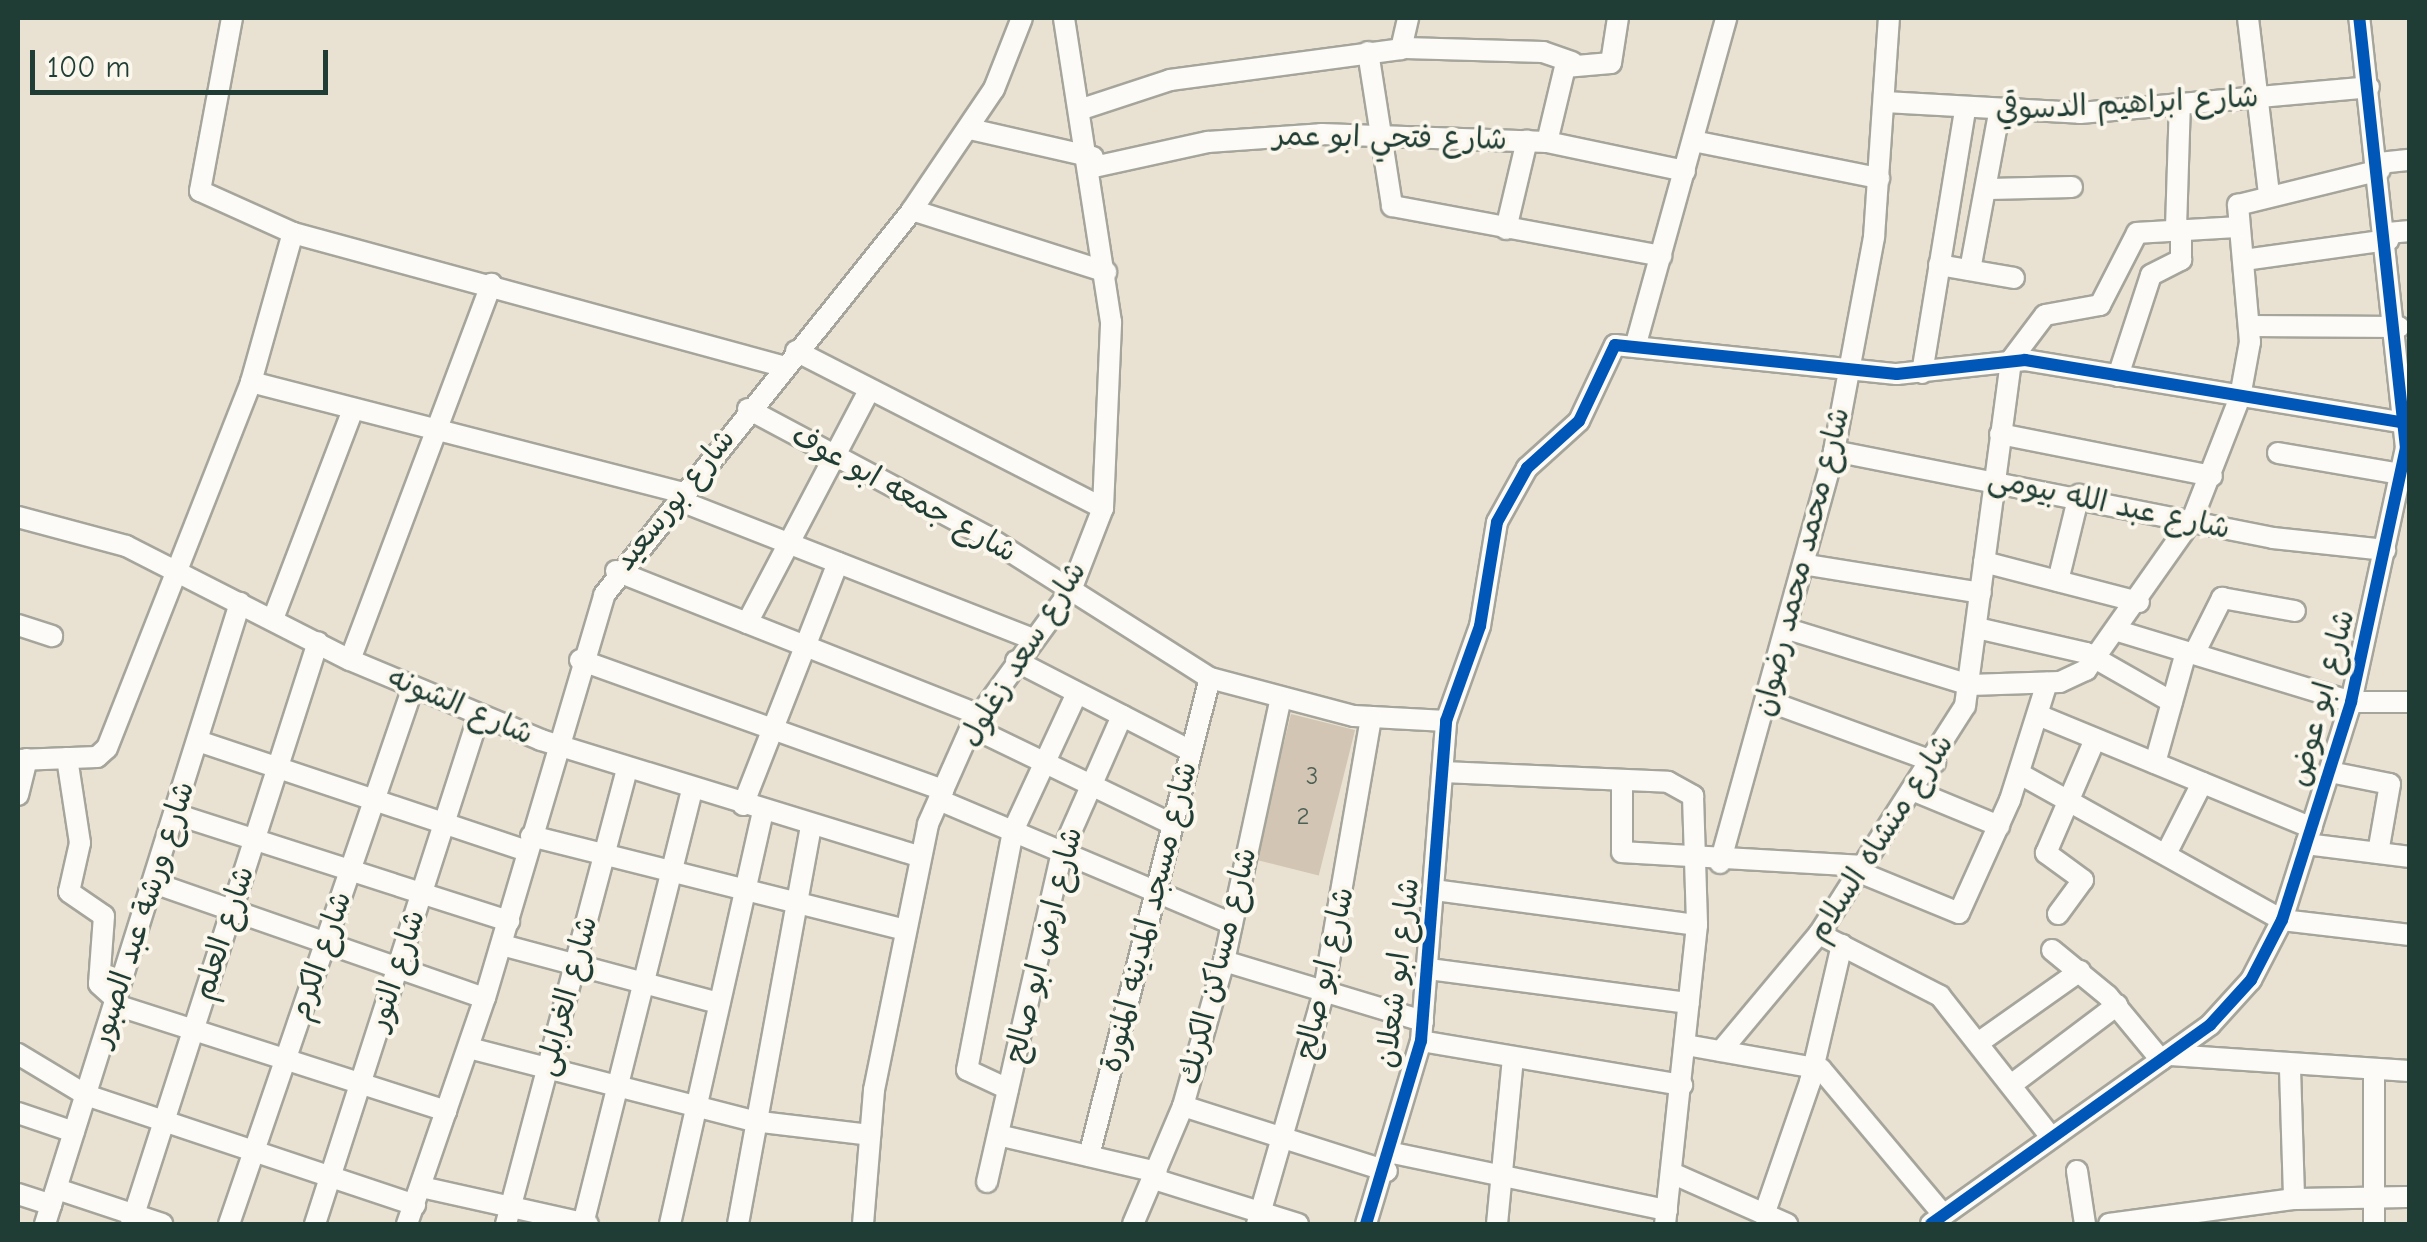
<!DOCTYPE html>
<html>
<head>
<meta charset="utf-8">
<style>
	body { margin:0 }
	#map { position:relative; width:2427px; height:1242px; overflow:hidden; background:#e9e2d3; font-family:"Comic Neue","Playpen Sans Arabic",sans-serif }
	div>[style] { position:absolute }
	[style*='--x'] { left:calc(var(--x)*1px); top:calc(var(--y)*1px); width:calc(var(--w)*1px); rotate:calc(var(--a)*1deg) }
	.building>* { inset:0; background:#d2c5b3; transform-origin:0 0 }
	.roads { filter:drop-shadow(2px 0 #a5a59b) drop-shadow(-2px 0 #a5a59b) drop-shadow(0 2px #a5a59b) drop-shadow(0 -2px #a5a59b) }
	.minor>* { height:20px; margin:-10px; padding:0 10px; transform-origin:10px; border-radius:10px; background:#fcfbf8 }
	.cycleway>* { height:12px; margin:-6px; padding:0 6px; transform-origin:6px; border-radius:6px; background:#0057b8 }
	span { translate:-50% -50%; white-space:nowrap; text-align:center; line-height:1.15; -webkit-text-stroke:8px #fbf7ec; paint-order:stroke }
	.number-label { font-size:25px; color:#4c5f54 }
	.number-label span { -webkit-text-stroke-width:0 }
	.street-label { font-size:30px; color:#1f3d34 }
	.frame { position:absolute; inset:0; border:20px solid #1f3d34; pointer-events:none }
	.scale { position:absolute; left:30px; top:50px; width:298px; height:45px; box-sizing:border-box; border:5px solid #1f3d34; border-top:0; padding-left:12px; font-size:30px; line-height:35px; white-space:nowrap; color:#1f3d34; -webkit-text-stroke:8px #fbf7ec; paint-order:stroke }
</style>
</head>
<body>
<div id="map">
	<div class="building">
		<i style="left:1291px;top:714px;width:66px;height:150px;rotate:14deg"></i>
	</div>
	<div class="roads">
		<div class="minor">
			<i style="--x:232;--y:18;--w:176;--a:100.5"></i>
			<i style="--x:200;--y:191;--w:102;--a:24.3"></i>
			<i style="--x:2248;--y:18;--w:178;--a:83.2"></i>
			<i style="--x:1405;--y:48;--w:138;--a:1.7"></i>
			<i style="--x:1543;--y:52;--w:31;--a:19"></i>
			<i style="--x:1368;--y:52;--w:156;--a:81.1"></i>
			<i style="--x:1392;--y:206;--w:274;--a:10.5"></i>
			<i style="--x:1885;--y:102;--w:195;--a:3.2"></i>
			<i style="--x:2080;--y:113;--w:290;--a:-5.1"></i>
			<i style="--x:1082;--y:109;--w:93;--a:-18.2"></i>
			<i style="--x:1170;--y:80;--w:233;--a:-7.6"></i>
			<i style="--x:1401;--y:49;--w:32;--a:-77"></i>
			<i style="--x:970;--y:129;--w:126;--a:12.8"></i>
			<i style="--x:1693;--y:141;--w:190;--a:11.3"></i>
			<i style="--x:1547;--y:142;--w:77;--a:-76.5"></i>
			<i style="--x:1565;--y:67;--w:46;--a:-5"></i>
			<i style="--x:1611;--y:63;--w:46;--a:-81.2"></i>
			<i style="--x:2379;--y:163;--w:31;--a:-6"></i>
			<i style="--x:1094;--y:167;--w:117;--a:-12.4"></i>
			<i style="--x:1208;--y:142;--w:113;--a:-4"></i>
			<i style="--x:1321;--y:134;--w:226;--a:2"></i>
			<i style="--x:1547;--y:142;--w:141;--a:11.9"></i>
			<i style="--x:1989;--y:189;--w:83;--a:-1.4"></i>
			<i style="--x:912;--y:210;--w:204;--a:17.7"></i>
			<i style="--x:2176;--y:228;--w:124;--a:-88.2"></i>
			<i style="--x:1506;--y:229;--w:91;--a:-76.7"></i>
			<i style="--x:2388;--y:233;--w:22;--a:-5"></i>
			<i style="--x:2244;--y:260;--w:146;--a:-7.9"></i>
			<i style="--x:1939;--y:265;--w:76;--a:9.8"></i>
			<i style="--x:1970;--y:270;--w:160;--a:-79.5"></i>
			<i style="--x:2249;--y:326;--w:150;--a:0.4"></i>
			<i style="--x:1637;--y:340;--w:334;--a:-74.5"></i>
			<i style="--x:796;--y:351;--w:345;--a:27.1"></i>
			<i style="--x:1922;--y:373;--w:266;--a:-80.7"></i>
			<i style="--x:2118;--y:376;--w:106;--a:-71.9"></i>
			<i style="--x:2151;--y:275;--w:34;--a:-27"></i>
			<i style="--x:2181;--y:260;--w:32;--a:-90"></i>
			<i style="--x:251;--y:382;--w:446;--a:14.4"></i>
			<i style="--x:748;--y:409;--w:270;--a:28.1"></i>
			<i style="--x:986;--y:536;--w:265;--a:32.4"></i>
			<i style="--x:1210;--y:678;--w:149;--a:14.8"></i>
			<i style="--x:1354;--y:716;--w:92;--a:3.1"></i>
			<i style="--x:2000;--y:434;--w:216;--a:11.2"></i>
			<i style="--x:1834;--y:451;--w:448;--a:11.2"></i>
			<i style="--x:2273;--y:538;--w:113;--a:6.1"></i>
			<i style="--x:2278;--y:453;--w:125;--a:9.7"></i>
			<i style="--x:678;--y:500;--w:380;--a:21.4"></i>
			<i style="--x:18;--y:517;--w:112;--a:15"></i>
			<i style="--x:126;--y:546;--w:251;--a:27"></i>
			<i style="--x:350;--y:660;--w:207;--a:22.7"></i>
			<i style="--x:541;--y:740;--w:395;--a:17.1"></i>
			<i style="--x:1984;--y:562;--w:160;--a:14.5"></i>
			<i style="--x:1808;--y:565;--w:175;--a:9.2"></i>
			<i style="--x:616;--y:571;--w:391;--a:21.6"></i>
			<i style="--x:2058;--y:581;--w:89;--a:-76.3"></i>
			<i style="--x:273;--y:619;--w:225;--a:-69.1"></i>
			<i style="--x:747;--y:623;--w:264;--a:-62.3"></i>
			<i style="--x:18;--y:625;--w:36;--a:18"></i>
			<i style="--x:1977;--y:628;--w:112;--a:12.9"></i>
			<i style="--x:2086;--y:653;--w:99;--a:29.7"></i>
			<i style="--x:1791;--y:630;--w:187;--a:17.1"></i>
			<i style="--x:1970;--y:685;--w:90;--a:-1.9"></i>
			<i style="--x:2060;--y:682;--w:29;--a:-25"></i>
			<i style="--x:2086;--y:670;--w:184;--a:-54.8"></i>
			<i style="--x:2192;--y:520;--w:132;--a:-68.7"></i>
			<i style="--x:2240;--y:397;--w:56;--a:-79.7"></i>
			<i style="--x:2250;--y:342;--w:138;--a:-95"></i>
			<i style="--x:2238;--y:205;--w:146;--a:-13.8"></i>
			<i style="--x:2118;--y:631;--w:244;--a:16.9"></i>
			<i style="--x:2351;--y:702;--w:59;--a:0"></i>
			<i style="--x:2194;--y:654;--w:63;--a:-63.4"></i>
			<i style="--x:2222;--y:598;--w:74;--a:10.1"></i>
			<i style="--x:350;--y:660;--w:402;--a:-69.4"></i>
			<i style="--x:580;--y:660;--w:386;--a:19.7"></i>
			<i style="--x:1016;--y:661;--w:197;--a:27.2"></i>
			<i style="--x:1768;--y:701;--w:178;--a:20.1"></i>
			<i style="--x:2038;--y:715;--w:296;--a:22.4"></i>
			<i style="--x:971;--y:727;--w:223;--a:25.8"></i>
			<i style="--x:198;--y:741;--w:346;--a:18.5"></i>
			<i style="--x:67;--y:758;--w:86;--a:81.3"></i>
			<i style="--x:80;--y:843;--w:50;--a:102.7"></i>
			<i style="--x:69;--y:892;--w:42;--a:34.4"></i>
			<i style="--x:104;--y:916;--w:68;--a:94.2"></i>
			<i style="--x:99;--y:984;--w:24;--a:42"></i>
			<i style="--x:18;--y:760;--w:79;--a:-2.2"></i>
			<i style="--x:97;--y:757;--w:13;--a:-42"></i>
			<i style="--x:107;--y:748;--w:393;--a:-68.5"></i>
			<i style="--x:251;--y:382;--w:155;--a:-74.3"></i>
			<i style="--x:293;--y:233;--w:507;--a:15.22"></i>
			<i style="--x:2155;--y:763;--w:115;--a:-74.4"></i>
			<i style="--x:1443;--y:772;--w:225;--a:2.5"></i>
			<i style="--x:1668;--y:782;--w:29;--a:29"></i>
			<i style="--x:1693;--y:796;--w:129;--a:88.2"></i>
			<i style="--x:1697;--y:925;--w:301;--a:96.1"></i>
			<i style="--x:2330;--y:772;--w:61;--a:11.3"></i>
			<i style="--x:2390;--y:784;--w:70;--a:99.9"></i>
			<i style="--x:2020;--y:774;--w:300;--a:29.1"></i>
			<i style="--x:2282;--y:920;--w:129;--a:6.7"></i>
			<i style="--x:1622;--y:781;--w:71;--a:90"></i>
			<i style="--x:1622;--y:852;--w:241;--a:3.3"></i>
			<i style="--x:1917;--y:792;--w:89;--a:22.5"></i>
			<i style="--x:18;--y:795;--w:37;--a:-76"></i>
			<i style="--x:939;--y:800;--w:318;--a:22.9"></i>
			<i style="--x:743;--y:805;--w:260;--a:-68.6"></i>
			<i style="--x:175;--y:814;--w:351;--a:17.8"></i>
			<i style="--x:531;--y:836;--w:382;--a:14.1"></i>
			<i style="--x:2306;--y:844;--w:105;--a:7.1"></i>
			<i style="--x:2166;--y:854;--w:80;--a:-63.1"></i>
			<i style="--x:1720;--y:863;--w:427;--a:-74.5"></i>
			<i style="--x:1834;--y:451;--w:218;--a:-79.4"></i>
			<i style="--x:1874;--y:237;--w:220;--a:-86.1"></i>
			<i style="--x:1859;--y:872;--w:108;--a:22.3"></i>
			<i style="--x:1959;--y:913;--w:124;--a:-65.7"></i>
			<i style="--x:2010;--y:800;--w:123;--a:-72.5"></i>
			<i style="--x:154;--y:883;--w:350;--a:19.2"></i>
			<i style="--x:1434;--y:890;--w:265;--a:7.6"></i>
			<i style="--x:2058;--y:914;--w:42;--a:-53.7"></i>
			<i style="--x:2083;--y:880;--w:46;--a:-143.9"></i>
			<i style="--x:2046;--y:853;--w:124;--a:-66.7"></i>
			<i style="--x:1819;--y:934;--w:136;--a:27.1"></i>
			<i style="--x:1940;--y:996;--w:174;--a:51.8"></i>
			<i style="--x:502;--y:945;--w:225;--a:15"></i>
			<i style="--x:2052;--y:950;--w:72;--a:39.4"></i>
			<i style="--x:2108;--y:996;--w:83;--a:50.4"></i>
			<i style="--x:1224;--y:961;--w:208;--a:16.8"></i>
			<i style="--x:1429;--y:969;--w:262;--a:7.5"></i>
			<i style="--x:116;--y:1005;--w:347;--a:17.8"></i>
			<i style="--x:1421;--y:1041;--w:265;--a:9.6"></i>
			<i style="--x:1978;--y:1043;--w:125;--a:-35.2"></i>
			<i style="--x:1686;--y:1045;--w:137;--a:10.1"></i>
			<i style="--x:1821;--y:1069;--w:188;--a:50"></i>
			<i style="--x:469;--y:1048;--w:293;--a:14.4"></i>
			<i style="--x:753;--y:1121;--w:118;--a:6.8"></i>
			<i style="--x:1721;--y:1051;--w:153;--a:-50.1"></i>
			<i style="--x:1819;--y:934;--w:271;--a:-57.4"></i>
			<i style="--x:1965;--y:706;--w:349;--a:-82.4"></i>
			<i style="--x:2011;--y:360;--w:56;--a:-52.9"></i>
			<i style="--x:2045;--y:315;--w:56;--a:-10.3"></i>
			<i style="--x:2100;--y:305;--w:81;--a:-62.8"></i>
			<i style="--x:2137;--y:233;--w:102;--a:-3.4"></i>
			<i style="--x:18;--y:1054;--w:79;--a:31.1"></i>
			<i style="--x:86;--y:1095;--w:347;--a:18.5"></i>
			<i style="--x:2169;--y:1055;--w:242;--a:3.8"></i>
			<i style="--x:2290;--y:1069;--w:130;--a:88.2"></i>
			<i style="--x:2374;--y:1070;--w:154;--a:90"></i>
			<i style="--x:2011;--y:1085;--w:133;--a:-37"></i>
			<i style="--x:1008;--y:1089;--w:45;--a:-155.1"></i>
			<i style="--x:967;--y:1070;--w:243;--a:-79.1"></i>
			<i style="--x:1013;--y:831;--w:152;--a:-65.1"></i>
			<i style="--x:1183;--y:1106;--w:214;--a:17.7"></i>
			<i style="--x:18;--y:1113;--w:59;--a:18.7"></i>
			<i style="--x:998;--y:1135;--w:163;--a:13.1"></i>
			<i style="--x:1393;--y:1153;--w:280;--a:11.8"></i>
			<i style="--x:1089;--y:1156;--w:493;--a:-75.8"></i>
			<i style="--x:2077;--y:1171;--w:54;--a:81.4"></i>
			<i style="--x:1674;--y:1174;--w:124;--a:23.9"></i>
			<i style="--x:1154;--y:1179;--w:151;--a:17.4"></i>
			<i style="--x:987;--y:1182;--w:338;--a:-77.2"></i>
			<i style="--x:1062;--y:852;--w:149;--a:-66.2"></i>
			<i style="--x:421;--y:1187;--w:171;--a:12.5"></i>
			<i style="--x:57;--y:1189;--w:111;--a:18.4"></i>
			<i style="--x:18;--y:1194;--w:35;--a:18"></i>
			<i style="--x:1764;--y:1215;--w:141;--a:-70.9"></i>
			<i style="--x:1810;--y:1082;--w:141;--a:-76.9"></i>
			<i style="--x:45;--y:1224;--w:651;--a:-72.57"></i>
			<i style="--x:131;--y:1224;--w:611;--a:-72.19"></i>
			<i style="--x:229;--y:1224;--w:568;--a:-71.09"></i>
			<i style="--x:315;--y:1224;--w:535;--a:-72.14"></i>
			<i style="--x:407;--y:1224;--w:239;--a:-71"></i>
			<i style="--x:485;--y:998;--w:420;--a:-73.5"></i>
			<i style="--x:604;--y:595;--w:493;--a:-51.3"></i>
			<i style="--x:912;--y:210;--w:146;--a:-55.9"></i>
			<i style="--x:994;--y:89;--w:76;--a:-68.5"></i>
			<i style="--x:506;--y:1224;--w:472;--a:-75.1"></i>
			<i style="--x:583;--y:1224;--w:448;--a:-75.9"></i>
			<i style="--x:670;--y:1224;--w:424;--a:-77.3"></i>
			<i style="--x:738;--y:1224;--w:406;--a:-79.6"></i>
			<i style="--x:863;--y:1224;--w:134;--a:-85.3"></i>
			<i style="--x:874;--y:1090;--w:271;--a:-78.5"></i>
			<i style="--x:928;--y:824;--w:106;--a:-66.1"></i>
			<i style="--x:971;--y:727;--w:170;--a:-53.9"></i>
			<i style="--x:1071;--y:590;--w:88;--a:-68.7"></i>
			<i style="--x:1103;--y:508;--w:186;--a:-87.5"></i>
			<i style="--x:1111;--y:322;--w:308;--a:-98.8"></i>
			<i style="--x:1133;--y:1224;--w:128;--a:-67"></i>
			<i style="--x:1183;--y:1106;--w:151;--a:-74.2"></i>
			<i style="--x:1224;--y:961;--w:266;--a:-77.8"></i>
			<i style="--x:1257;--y:1224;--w:237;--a:-73.9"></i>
			<i style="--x:1323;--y:996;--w:283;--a:-80.2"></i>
			<i style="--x:1366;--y:1224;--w:191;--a:-73.3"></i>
			<i style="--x:1421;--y:1041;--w:321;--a:-85.5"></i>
			<i style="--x:1446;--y:721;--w:101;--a:-70.3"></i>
			<i style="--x:1480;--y:626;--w:105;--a:-80.7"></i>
			<i style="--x:1497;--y:522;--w:62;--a:-60.9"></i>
			<i style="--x:1527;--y:468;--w:70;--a:-42.1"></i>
			<i style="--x:1579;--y:421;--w:84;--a:-64.7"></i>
			<i style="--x:1615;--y:345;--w:283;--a:5.9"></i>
			<i style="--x:1897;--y:374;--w:129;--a:-6.2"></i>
			<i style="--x:2025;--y:360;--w:387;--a:9.4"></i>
			<i style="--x:1497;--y:1224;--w:167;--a:-84.5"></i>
			<i style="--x:1931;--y:1224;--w:343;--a:-35.5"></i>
			<i style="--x:2210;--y:1025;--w:61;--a:-47.7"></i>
			<i style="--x:2251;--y:980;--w:68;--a:-62.7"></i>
			<i style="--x:2282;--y:920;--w:229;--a:-72.4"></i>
			<i style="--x:2351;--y:702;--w:260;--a:-77.8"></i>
			<i style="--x:2406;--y:448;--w:433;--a:-96.2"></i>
			<i style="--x:2109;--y:1224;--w:187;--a:-7.7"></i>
			<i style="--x:2294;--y:1199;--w:116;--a:-1"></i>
		</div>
	</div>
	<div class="cycleway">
		<i style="--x:1366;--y:1224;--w:191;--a:-73.3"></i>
		<i style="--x:1421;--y:1041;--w:321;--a:-85.5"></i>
		<i style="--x:1446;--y:721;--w:101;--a:-70.3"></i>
		<i style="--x:1480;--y:626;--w:105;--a:-80.7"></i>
		<i style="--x:1497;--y:522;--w:62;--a:-60.9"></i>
		<i style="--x:1527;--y:468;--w:70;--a:-42.1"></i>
		<i style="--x:1579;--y:421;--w:84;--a:-64.7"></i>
		<i style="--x:1615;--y:345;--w:283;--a:5.9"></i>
		<i style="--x:1897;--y:374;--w:129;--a:-6.2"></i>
		<i style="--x:2025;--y:360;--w:387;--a:9.4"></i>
		<i style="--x:1931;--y:1224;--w:343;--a:-35.5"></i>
		<i style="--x:2210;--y:1025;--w:61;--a:-47.7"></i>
		<i style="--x:2251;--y:980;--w:68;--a:-62.7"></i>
		<i style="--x:2282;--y:920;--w:229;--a:-72.4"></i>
		<i style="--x:2351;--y:702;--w:260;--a:-77.8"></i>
		<i style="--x:2406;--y:448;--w:433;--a:-96.2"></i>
	</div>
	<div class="number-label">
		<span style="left:1312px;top:776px">3</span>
		<span style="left:1303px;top:816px">2</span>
	</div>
	<div class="street-label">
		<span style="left:2127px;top:104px;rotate:-3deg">شارع ابراهيم الدسوقي</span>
		<span style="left:1390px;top:138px;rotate:1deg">شارع فتحي ابو عمر</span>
		<span style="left:904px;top:494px;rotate:29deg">شارع جمعه ابو عوف</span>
		<span style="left:675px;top:500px;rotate:-51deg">شارع بورسعيد</span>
		<span style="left:2109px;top:504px;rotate:12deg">شارع عبد الله بيومى</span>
		<span style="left:1802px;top:562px;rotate:-76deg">شارع محمد محمد رضوان</span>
		<span style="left:1023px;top:654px;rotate:-58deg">شارع سعد زغلول</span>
		<span style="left:2322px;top:698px;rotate:-75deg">شارع ابو عوض</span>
		<span style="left:460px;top:706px;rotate:23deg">شارع الشونه</span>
		<span style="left:1881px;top:838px;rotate:-57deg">شارع منشاه السلام</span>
		<span style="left:143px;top:914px;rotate:-72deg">شارع ورشة عبد الصبور</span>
		<span style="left:1149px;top:917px;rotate:-76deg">شارع مسجد المدينه المنورة</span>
		<span style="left:224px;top:933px;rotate:-72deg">شارع العلم</span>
		<span style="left:1044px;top:945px;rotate:-76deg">شارع ارض ابو صالح</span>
		<span style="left:321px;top:956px;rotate:-71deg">شارع الكرم</span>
		<span style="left:1218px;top:966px;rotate:-76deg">شارع مساكن الكرنك</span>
		<span style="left:397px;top:970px;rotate:-72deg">شارع النور</span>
		<span style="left:1325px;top:973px;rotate:-77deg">شارع ابو صالح</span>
		<span style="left:1398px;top:973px;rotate:-83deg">شارع ابو شعلان</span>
		<span style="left:567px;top:996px;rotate:-75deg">شارع الغرابلى</span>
	</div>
	<div class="frame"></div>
	<div class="scale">100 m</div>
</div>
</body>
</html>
